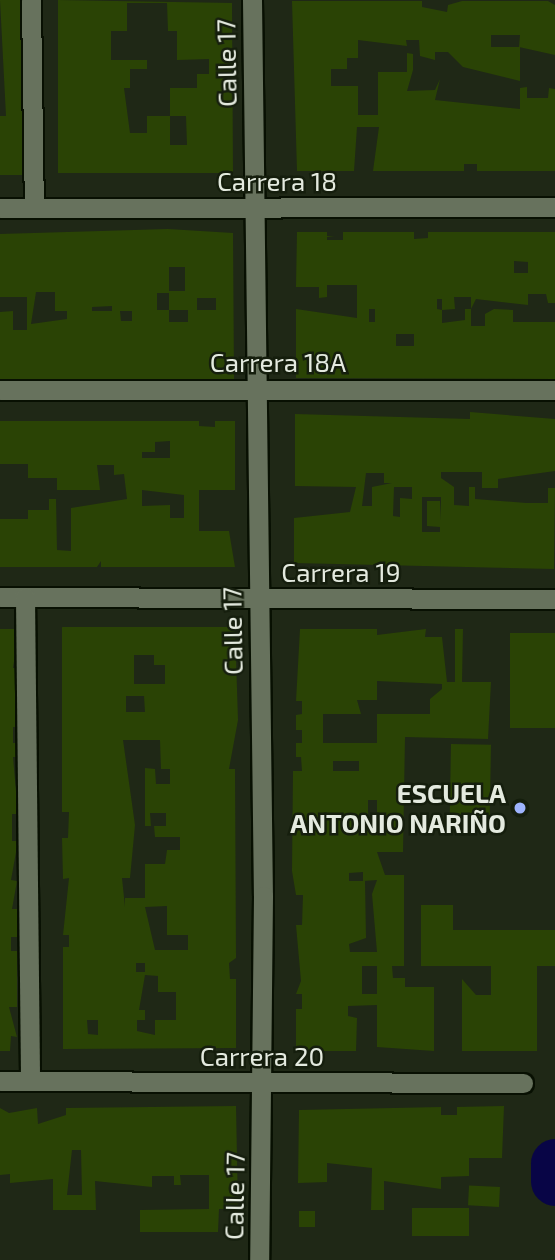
<!DOCTYPE html>
<html>
<head>
<meta charset="utf-8">
<style>
	body { margin:0 }
	#map { position:relative; width:555px; height:1260px; overflow:hidden; background:#1f2816; font-family:"Exo 2",sans-serif }
	div>[style] { position:absolute }
	[style*='--x'] { left:calc(var(--x)*1px); top:calc(var(--y)*1px); width:calc(var(--w)*1px); rotate:calc(var(--a)*1deg) }
	.river>* { height:49px; margin:-24.5px; padding:0 24.5px; transform-origin:24.5px; border-radius:24.5px; background:#080546 }
	.building>* { inset:0; background:#2a4305; transform-origin:0 0 }
	.roads { filter:drop-shadow(2px 0 #081002) drop-shadow(-2px 0 #081002) drop-shadow(0 2px #081002) drop-shadow(0 -2px #081002) }
	.minor>* { height:19px; margin:-9.5px; padding:0 9.5px; transform-origin:9.5px; border-radius:9.5px; background:#67725d }
	.dots>* { width:19px; height:19px; translate:-50% -50%; box-sizing:border-box; border:4px solid #151e0d; border-radius:50% }
	span { translate:-50% -50%; white-space:nowrap; text-align:center; line-height:1.15; -webkit-text-stroke:5px #151e0d; paint-order:stroke }
	.street-label { font-size:26px; color:#e4eadf }
	.poi-label { font-size:26px; color:#e4eadf; font-weight:700 }
	.right { translate:-100% -50%; text-align:right }
</style>
</head>
<body>
<div id="map">
	<div class="river">
		<i style="--x:555;--y:1163;--w:18;--a:90"></i>
	</div>
	<div class="building">
		<i style="clip-path:polygon(0 0,28px 0,32px 175px,0 175px,0 116px,6px 116px)"></i>
		<i style="clip-path:polygon(evenodd,58px 0,232px 3px,233px 173px,58px 173px,58px 0,127px 3px,167px 3px,168px 31px,177px 31px,177px 60px,209px 59px,209px 74px,197px 74px,197px 88px,170px 88px,170px 116px,186px 116px,187px 145px,170px 145px,170px 116px,147px 116px,147px 133px,130px 133px,124px 88px,130px 88px,130px 69px,147px 69px,147px 60px,111px 60px,111px 31px,127px 31px,127px 3px)"></i>
		<i style="clip-path:polygon(292px 1px,422px 1px,422px 7px,447px 12px,448px 5px,462px 1px,548px 1px,555px 5px,555px 55px,519px 47px,520px 35px,491px 35px,491px 47px,520px 47px,520px 81px,463px 67px,448px 52px,435px 52px,435px 60px,420px 56px,419px 40px,406px 40px,407px 46px,358px 40px,358px 58px,347px 58px,347px 69px,331px 69px,331px 86px,358px 86px,358px 115px,378px 115px,378px 72px,407px 72px,407px 53px,413px 54px,413px 70px,407px 91px,435px 90px,440px 79px,435px 100px,520px 109px,520px 88px,527px 87px,527px 98px,548px 98px,549px 88px,555px 89px,555px 171px,477px 171px,477px 164px,464px 164px,464px 171px,373px 171px,379px 127px,357px 127px,354px 171px,297px 171px)"></i>
		<i style="clip-path:polygon(evenodd,168px 229px,233px 233px,234px 379px,0 380px,0 312px,13px 311px,13px 330px,27px 330px,27px 297px,0 297px,0 234px,168px 229px,169px 267px,185px 267px,185px 291px,169px 291px,169px 267px,168px 229px,36px 292px,55px 292px,55px 311px,67px 311px,67px 319px,31px 324px,36px 292px,168px 229px,157px 293px,169px 293px,169px 310px,157px 310px,157px 293px,168px 229px,197px 298px,216px 298px,216px 310px,197px 310px,197px 298px,168px 229px,112px 306px,112px 311px,92px 311px,92px 307px,112px 306px,168px 229px,169px 310px,188px 310px,188px 322px,169px 322px,169px 310px,168px 229px,120px 311px,132px 311px,132px 321px,121px 321px,120px 311px)"></i>
		<i style="clip-path:polygon(evenodd,297px 232px,327px 232px,327px 240px,343px 240px,343px 232px,414px 232px,414px 239px,428px 238px,428px 232px,555px 232px,555px 303px,548px 303px,546px 294px,528px 294px,528px 305px,476px 299px,471px 309px,471px 326px,485px 326px,485px 314px,494px 309px,513px 310px,513px 322px,555px 322px,555px 379px,296px 378px,296px 309px,357px 318px,357px 285px,327px 285px,327px 297px,319px 298px,319px 287px,296px 287px,297px 232px,514px 261px,528px 262px,528px 273px,514px 273px,514px 261px,297px 232px,454px 297px,471px 297px,471px 309px,465px 309px,465px 320px,442px 323px,442px 310px,455px 309px,454px 297px,297px 232px,437px 299px,442px 299px,442px 310px,437px 309px,437px 299px,297px 232px,369px 309px,375px 309px,375px 322px,369px 322px,369px 309px,297px 232px,396px 334px,414px 334px,414px 346px,396px 346px,396px 334px)"></i>
		<i style="clip-path:polygon(evenodd,470px 412px,555px 419px,555px 471px,498px 479px,498px 488px,482px 488px,482px 472px,441px 472px,441px 478px,454px 487px,454px 505px,469px 506px,469px 487px,475px 487px,475px 499px,526px 503px,548px 503px,548px 488px,555px 488px,554px 569px,294px 563px,294px 518px,350px 512px,356px 487px,295px 486px,295px 414px,470px 419px,470px 412px,366px 473px,384px 473px,384px 483px,392px 483px,372px 487px,372px 506px,362px 506px,366px 473px,470px 412px,394px 487px,412px 487px,412px 499px,400px 498px,400px 517px,393px 516px,394px 487px,470px 412px,422px 497px,441px 497px,441px 520px,440px 501px,427px 501px,427px 526px,440px 527px,440px 532px,422px 532px,422px 497px)"></i>
		<i style="clip-path:polygon(evenodd,0 421px,199px 421px,199px 426px,215px 427px,215px 421px,235px 421px,235px 490px,199px 490px,199px 531px,229px 531px,235px 567px,101px 567px,101px 561px,97px 567px,0 567px,0 519px,28px 519px,28px 510px,49px 510px,49px 499px,56px 499px,57px 550px,71px 551px,71px 508px,127px 499px,124px 474px,114px 475px,114px 465px,97px 465px,100px 490px,57px 490px,57px 478px,28px 478px,28px 464px,0 464px,0 421px,170px 441px,170px 458px,142px 458px,142px 452px,155px 452px,155px 442px,170px 441px,0 421px,142px 490px,184px 495px,184px 518px,170px 518px,170px 505px,142px 506px,142px 490px)"></i>
		<i style="clip-path:polygon(evenodd,62px 627px,235px 627px,238px 720px,229px 769px,235px 769px,236px 958px,229px 963px,230px 979px,236px 979px,236px 1048px,63px 1049px,63px 947px,69px 947px,69px 935px,63px 935px,69px 878px,63px 879px,62px 838px,68px 838px,69px 812px,62px 812px,62px 627px,134px 655px,154px 655px,154px 665px,165px 665px,165px 684px,134px 684px,134px 655px,62px 627px,126px 696px,144px 696px,145px 712px,126px 712px,126px 696px,62px 627px,123px 740px,160px 740px,161px 769px,170px 769px,170px 784px,156px 784px,155px 769px,145px 768px,145px 826px,151px 826px,150px 813px,166px 813px,166px 826px,154px 826px,155px 837px,180px 837px,180px 850px,167px 850px,165px 864px,145px 864px,145px 898px,125px 898px,125px 907px,122px 878px,130px 878px,135px 825px,123px 740px,62px 627px,167px 906px,167px 935px,188px 935px,188px 950px,155px 950px,145px 907px,167px 906px,62px 627px,136px 963px,145px 963px,145px 972px,136px 972px,136px 963px,62px 627px,145px 975px,158px 976px,158px 992px,176px 992px,176px 1020px,155px 1020px,155px 1035px,137px 1031px,137px 1020px,145px 1020px,145px 1010px,139px 1010px,145px 975px,62px 627px,87px 1020px,98px 1020px,98px 1035px,88px 1034px,87px 1020px)"></i>
		<i style="clip-path:polygon(0 629px,19px 629px,13px 668px,19px 668px,19px 727px,13px 727px,13px 743px,21px 743px,21px 757px,13px 757px,18px 814px,12px 814px,12px 841px,18px 841px,11px 880px,17px 881px,12px 909px,17px 909px,17px 937px,11px 937px,11px 951px,17px 951px,17px 1007px,9px 1007px,17px 1037px,11px 1036px,10px 1051px,0 1051px)"></i>
		<i style="clip-path:polygon(evenodd,300px 629px,377px 629px,377px 635px,426px 629px,425px 637px,442px 637px,447px 682px,455px 682px,455px 629px,463px 629px,462px 682px,491px 682px,488px 739px,405px 737px,403px 852px,377px 852px,385px 875px,404px 875px,404px 966px,392px 966px,393px 978px,405px 978px,405px 987px,434px 987px,434px 1051px,377px 1047px,377px 1005px,348px 1006px,348px 1016px,357px 1018px,356px 1051px,296px 1051px,296px 1009px,302px 1009px,302px 994px,296px 994px,301px 981px,296px 925px,302px 925px,303px 895px,296px 895px,292px 871px,293px 771px,302px 771px,301px 757px,296px 757px,296px 743px,302px 743px,302px 730px,296px 730px,296px 715px,302px 714px,302px 701px,296px 701px,300px 629px,377px 681px,442px 684px,442px 689px,430px 699px,430px 714px,377px 714px,377px 743px,323px 743px,323px 714px,361px 714px,357px 700px,377px 700px,377px 681px,300px 629px,333px 761px,359px 761px,359px 771px,333px 771px,333px 761px,300px 629px,368px 800px,377px 800px,377px 818px,368px 818px,368px 800px,300px 629px,363px 872px,363px 881px,377px 880px,372px 894px,377px 952px,350px 952px,349px 944px,366px 938px,365px 881px,349px 881px,349px 873px,363px 872px,300px 629px,362px 966px,377px 966px,377px 994px,362px 994px,362px 966px)"></i>
		<i style="left:510px;top:633px;width:45px;height:95px"></i>
		<i style="left:451px;top:744px;width:40px;height:81px;rotate:1deg"></i>
		<i style="clip-path:polygon(421px 905px,453px 905px,453px 930px,555px 930px,555px 966px,537px 966px,537px 1051px,462px 1051px,462px 979px,476px 995px,491px 995px,491px 966px,421px 966px)"></i>
		<i style="clip-path:polygon(evenodd,236px 1106px,238px 1209px,219px 1209px,218px 1232px,140px 1232px,140px 1210px,209px 1209px,209px 1175px,180px 1175px,181px 1185px,174px 1185px,174px 1176px,152px 1176px,152px 1187px,95px 1181px,96px 1210px,53px 1210px,53px 1179px,10px 1183px,10px 1174px,0 1175px,0 1108px,9px 1113px,37px 1108px,38px 1124px,66px 1115px,66px 1108px,236px 1106px,72px 1150px,81px 1150px,82px 1195px,67px 1195px,72px 1150px)"></i>
		<i style="clip-path:polygon(504px 1106px,502px 1158px,469px 1158px,469px 1176px,441px 1177px,441px 1189px,384px 1181px,384px 1210px,371px 1210px,372px 1168px,327px 1163px,327px 1182px,298px 1183px,299px 1110px,441px 1107px,441px 1115px,457px 1115px,457px 1107px)"></i>
		<i style="left:500px;top:1187px;width:20px;height:31px;rotate:93deg"></i>
		<i style="left:469px;top:1208px;width:28px;height:57px;rotate:90deg"></i>
		<i style="left:299px;top:1211px;width:16px;height:16px"></i>
	</div>
	<div class="roads">
		<div class="minor">
			<i style="--x:31;--y:0;--w:208;--a:89.2"></i>
			<i style="--x:252;--y:0;--w:896;--a:89.3"></i>
			<i style="--x:263;--y:896;--w:364;--a:90.6"></i>
			<i style="--x:0;--y:208;--w:555;--a:-0.1"></i>
			<i style="--x:0;--y:390;--w:555;--a:0"></i>
			<i style="--x:0;--y:597;--w:555;--a:0.21"></i>
			<i style="--x:25;--y:597;--w:484;--a:89.4"></i>
			<i style="--x:0;--y:1081;--w:523;--a:0.22"></i>
		</div>
	</div>
	<div class="dots">
		<i style="left:520px;top:808px;background:#9eb4fd"></i>
	</div>
	<div class="street-label">
		<span style="left:226px;top:63px;rotate:-91deg">Calle 17</span>
		<span style="left:277px;top:181px">Carrera 18</span>
		<span style="left:278px;top:362px">Carrera 18A</span>
		<span style="left:341px;top:572px">Carrera 19</span>
		<span style="left:232px;top:631px;rotate:-91deg">Calle 17</span>
		<span style="left:262px;top:1056px">Carrera 20</span>
		<span style="left:234px;top:1196px;rotate:-89deg">Calle 17</span>
	</div>
	<div class="poi-label">
		<span class="right" style="left:506px;top:808px">ESCUELA<br>ANTONIO NARIÑO</span>
	</div>
</div>
</body>
</html>
